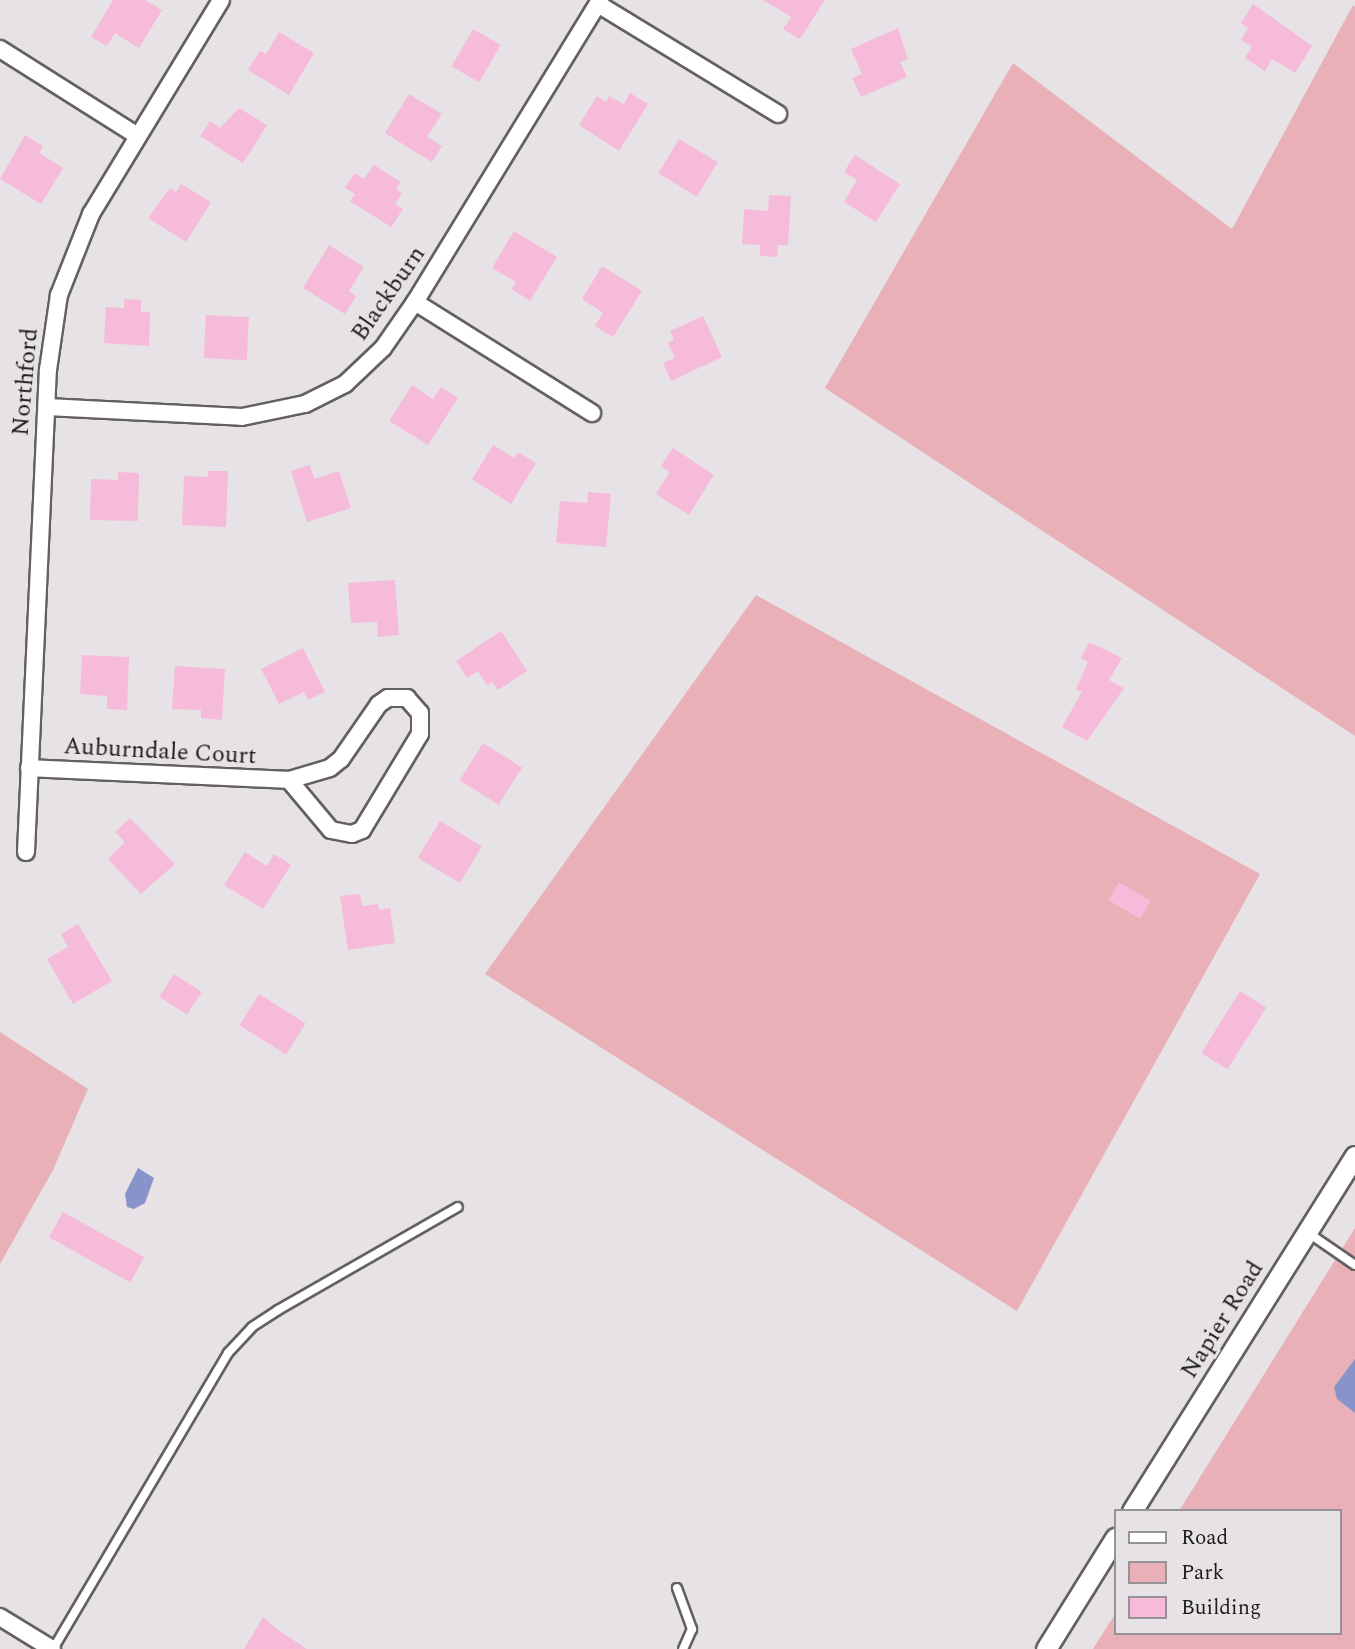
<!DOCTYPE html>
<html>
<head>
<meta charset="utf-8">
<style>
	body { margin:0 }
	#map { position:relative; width:1355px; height:1649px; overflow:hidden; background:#e6e2e6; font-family:Spectral,serif }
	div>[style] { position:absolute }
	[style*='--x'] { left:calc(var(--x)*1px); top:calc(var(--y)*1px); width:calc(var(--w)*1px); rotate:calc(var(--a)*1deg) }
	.green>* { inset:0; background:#e9b0b7 }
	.water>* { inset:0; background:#8894c9 }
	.building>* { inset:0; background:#f7bbda; transform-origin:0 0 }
	.roads { filter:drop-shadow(2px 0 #636064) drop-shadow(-2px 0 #636064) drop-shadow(0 2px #636064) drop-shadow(0 -2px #636064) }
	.service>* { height:8px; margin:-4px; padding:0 4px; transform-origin:4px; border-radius:4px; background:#fff }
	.minor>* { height:16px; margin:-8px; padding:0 8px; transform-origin:8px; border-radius:8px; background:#fff }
	.tertiary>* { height:19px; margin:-9.5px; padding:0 9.5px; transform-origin:9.5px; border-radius:9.5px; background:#fff }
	span { translate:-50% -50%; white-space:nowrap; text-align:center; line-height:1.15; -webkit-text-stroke:6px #e6e2e6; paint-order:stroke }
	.street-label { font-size:24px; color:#1d1c1d }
	.legend { position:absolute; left:1114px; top:1509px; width:228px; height:126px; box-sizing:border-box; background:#e6e2e6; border:2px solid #969396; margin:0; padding:9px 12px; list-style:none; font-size:21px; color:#1d1c1d }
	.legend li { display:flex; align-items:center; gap:14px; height:35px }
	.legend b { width:35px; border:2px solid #969396 }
</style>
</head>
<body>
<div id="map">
	<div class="green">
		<i style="clip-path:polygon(1353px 5px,1355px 7px,1355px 736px,825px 388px,1013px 63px,1232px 229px)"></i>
		<i style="clip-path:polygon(756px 595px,1260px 874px,1017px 1311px,485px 974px)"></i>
		<i style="clip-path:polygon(0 1032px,88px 1089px,53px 1170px,0 1264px)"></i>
		<i style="clip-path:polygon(1355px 1228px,1355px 1649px,1093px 1649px,1115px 1614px,1115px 1633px,1339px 1633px,1339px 1511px,1179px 1511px)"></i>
	</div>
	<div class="water">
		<i style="clip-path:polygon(138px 1168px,154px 1178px,145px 1203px,134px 1209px,127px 1207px,125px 1194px)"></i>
		<i style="clip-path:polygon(1355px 1359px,1355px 1413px,1337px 1399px,1334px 1387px)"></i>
	</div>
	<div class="building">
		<i style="clip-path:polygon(113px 0,145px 0,162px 10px,139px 48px,115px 33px,107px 46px,91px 37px)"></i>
		<i style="clip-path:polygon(763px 0,825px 0,800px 39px,783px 29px,791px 17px)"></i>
		<i style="clip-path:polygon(1253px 4px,1312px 46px,1295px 73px,1272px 59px,1265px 71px,1245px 58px,1252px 46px,1241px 40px,1248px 28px,1241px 23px)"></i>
		<i style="clip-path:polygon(898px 28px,908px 59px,900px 62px,907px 77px,861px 97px,852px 78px,862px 74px,851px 49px)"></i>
		<i style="left:473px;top:29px;width:32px;height:43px;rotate:30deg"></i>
		<i style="clip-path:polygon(279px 32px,314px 53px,289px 95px,248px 70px,260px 51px,266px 54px)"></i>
		<i style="clip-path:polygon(630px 93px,648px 104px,619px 151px,579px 125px,597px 96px,606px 102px,609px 96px,624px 104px)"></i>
		<i style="clip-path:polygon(409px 94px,442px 114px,427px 137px,442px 146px,432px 162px,385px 133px)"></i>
		<i style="clip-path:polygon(239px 108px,267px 125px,243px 163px,200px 136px,210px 121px,220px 128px)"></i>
		<i style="clip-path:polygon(25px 135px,43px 146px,39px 153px,63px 168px,41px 204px,0 179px)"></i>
		<i style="left:679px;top:139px;width:45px;height:40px;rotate:31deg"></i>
		<i style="clip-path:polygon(855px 155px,900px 184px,876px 222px,844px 202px,857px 180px,844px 172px)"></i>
		<i style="clip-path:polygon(374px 165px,401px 182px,396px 189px,402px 193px,395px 204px,403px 209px,391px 227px,350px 201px,355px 194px,345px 188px,355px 173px,364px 179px)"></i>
		<i style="clip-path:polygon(181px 184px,211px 202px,186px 242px,148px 218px,170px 188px,176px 192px)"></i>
		<i style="clip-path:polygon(769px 195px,791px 196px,788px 245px,778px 245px,777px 257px,760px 256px,760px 245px,742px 244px,744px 209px,768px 211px)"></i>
		<i style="clip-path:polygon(514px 231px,557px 257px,530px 301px,512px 289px,516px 282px,492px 268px)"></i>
		<i style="clip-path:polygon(329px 245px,364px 267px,349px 291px,356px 296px,345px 314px,303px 288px)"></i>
		<i style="clip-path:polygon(602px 266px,642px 291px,613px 337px,595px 326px,603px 313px,582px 299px)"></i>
		<i style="clip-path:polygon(124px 299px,141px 300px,141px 312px,150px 312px,149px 346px,104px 343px,106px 307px,124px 308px)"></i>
		<i style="left:206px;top:315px;width:43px;height:43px;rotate:3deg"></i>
		<i style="clip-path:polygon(703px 316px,722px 357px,671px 381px,663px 363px,675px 358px,668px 343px,674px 340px,670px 331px)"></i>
		<i style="clip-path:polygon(412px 385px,433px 399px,441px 387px,458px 398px,428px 445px,389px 421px)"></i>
		<i style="clip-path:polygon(493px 445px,514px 458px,518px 452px,536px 463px,511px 504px,472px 479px)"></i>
		<i style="clip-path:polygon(673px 448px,714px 475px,689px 515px,656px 494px,670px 472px,661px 466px)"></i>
		<i style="clip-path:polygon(310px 465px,314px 479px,339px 471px,351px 508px,307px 522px,291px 471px)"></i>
		<i style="clip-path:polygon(208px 471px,228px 471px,226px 527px,182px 525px,184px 476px,208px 477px)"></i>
		<i style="clip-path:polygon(118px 472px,139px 473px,138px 521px,90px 520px,91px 479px,118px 480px)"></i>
		<i style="clip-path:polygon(588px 492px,611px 494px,606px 547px,556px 543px,560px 501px,587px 503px)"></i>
		<i style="clip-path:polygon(395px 580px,399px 635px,378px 637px,377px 622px,351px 623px,348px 583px)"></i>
		<i style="clip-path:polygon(501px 631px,527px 671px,498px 690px,492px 682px,487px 685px,478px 671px,467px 678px,456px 661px)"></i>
		<i style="clip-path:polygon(1089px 642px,1122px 658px,1109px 680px,1124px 688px,1087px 741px,1062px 727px,1082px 692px,1076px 689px,1088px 662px,1081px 658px)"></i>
		<i style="clip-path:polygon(303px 648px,325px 692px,308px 700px,304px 692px,279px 704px,261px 669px)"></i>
		<i style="clip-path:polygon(82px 655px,129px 657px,127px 710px,107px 709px,107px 696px,80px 694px)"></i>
		<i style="clip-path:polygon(175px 666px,225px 669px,222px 720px,201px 718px,201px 710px,172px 709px)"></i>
		<i style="left:483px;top:743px;width:46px;height:44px;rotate:32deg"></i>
		<i style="clip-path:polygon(130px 818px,175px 864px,141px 894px,108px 859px,125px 842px,115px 832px)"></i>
		<i style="left:440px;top:821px;width:49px;height:43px;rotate:31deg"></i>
		<i style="clip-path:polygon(245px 852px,267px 866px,274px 854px,291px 865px,263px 909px,224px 885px)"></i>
		<i style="left:1119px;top:882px;width:37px;height:21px;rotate:31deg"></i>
		<i style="clip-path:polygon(360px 894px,362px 906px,378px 904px,379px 910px,390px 908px,395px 943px,348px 950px,340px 896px)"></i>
		<i style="clip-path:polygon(78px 924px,112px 981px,73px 1004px,47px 959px,68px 947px,61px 934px)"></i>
		<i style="left:174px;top:974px;width:33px;height:27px;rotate:33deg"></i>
		<i style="left:1240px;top:991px;width:31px;height:73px;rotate:32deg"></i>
		<i style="left:259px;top:994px;width:55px;height:37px;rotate:32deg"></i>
		<i style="left:63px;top:1212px;width:93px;height:29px;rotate:29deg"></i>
		<i style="clip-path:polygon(263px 1617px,279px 1631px,307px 1649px,244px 1649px)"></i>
	</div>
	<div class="roads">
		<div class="service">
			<i style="--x:1307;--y:1232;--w:58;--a:34.5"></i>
			<i style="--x:677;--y:1588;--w:44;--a:69.9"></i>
			<i style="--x:692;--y:1629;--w:22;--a:114"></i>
			<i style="--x:53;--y:1649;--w:344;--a:-59.4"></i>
			<i style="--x:228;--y:1353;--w:35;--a:-47"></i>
			<i style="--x:252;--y:1327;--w:31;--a:-33"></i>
			<i style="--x:278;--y:1310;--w:207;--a:-29.8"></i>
		</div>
		<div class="minor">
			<i style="--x:598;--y:4;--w:211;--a:31.4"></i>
			<i style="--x:0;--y:49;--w:161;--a:32.3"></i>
			<i style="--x:415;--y:302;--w:209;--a:32.1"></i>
			<i style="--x:47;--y:407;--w:195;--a:2.9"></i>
			<i style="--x:242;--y:417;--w:64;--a:-11.7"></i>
			<i style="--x:305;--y:404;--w:45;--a:-26.6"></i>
			<i style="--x:345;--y:384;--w:52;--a:-43.5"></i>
			<i style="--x:383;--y:348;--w:56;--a:-55.2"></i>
			<i style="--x:415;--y:302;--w:354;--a:-58.5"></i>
			<i style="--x:29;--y:768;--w:260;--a:2.6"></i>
			<i style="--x:289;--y:780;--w:65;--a:50"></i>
			<i style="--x:331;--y:830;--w:21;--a:11"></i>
			<i style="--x:352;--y:834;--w:11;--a:-22"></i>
			<i style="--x:362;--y:830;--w:112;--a:-58.9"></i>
			<i style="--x:420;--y:734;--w:21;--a:-90"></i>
			<i style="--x:420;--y:713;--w:20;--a:-131"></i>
			<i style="--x:407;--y:698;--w:19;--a:180"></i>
			<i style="--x:388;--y:698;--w:11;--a:146"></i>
			<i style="--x:379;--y:704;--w:67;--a:124.6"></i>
			<i style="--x:341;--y:759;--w:14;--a:141"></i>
			<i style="--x:330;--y:768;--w:43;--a:163.7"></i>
			<i style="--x:26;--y:852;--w:483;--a:-87.4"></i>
			<i style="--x:48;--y:370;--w:76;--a:-81.7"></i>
			<i style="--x:59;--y:295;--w:87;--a:-68.4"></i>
			<i style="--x:91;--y:214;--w:250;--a:-58.7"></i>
			<i style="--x:0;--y:1617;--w:61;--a:31.6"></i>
		</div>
		<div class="tertiary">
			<i style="--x:1132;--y:1511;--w:419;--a:-57.9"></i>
			<i style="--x:1046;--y:1649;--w:131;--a:-58.1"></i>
		</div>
	</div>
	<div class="street-label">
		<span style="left:389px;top:294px;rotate:-55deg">Blackburn</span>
		<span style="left:26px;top:382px;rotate:-85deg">Northford</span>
		<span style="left:160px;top:752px;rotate:3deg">Auburndale Court</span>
		<span style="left:1223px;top:1320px;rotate:-58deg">Napier Road</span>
	</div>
	<ul class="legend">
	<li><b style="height:9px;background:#fff"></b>Road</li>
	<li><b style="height:19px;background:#e9b0b7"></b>Park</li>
	<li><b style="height:19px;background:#f7bbda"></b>Building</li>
	</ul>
</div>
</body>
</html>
